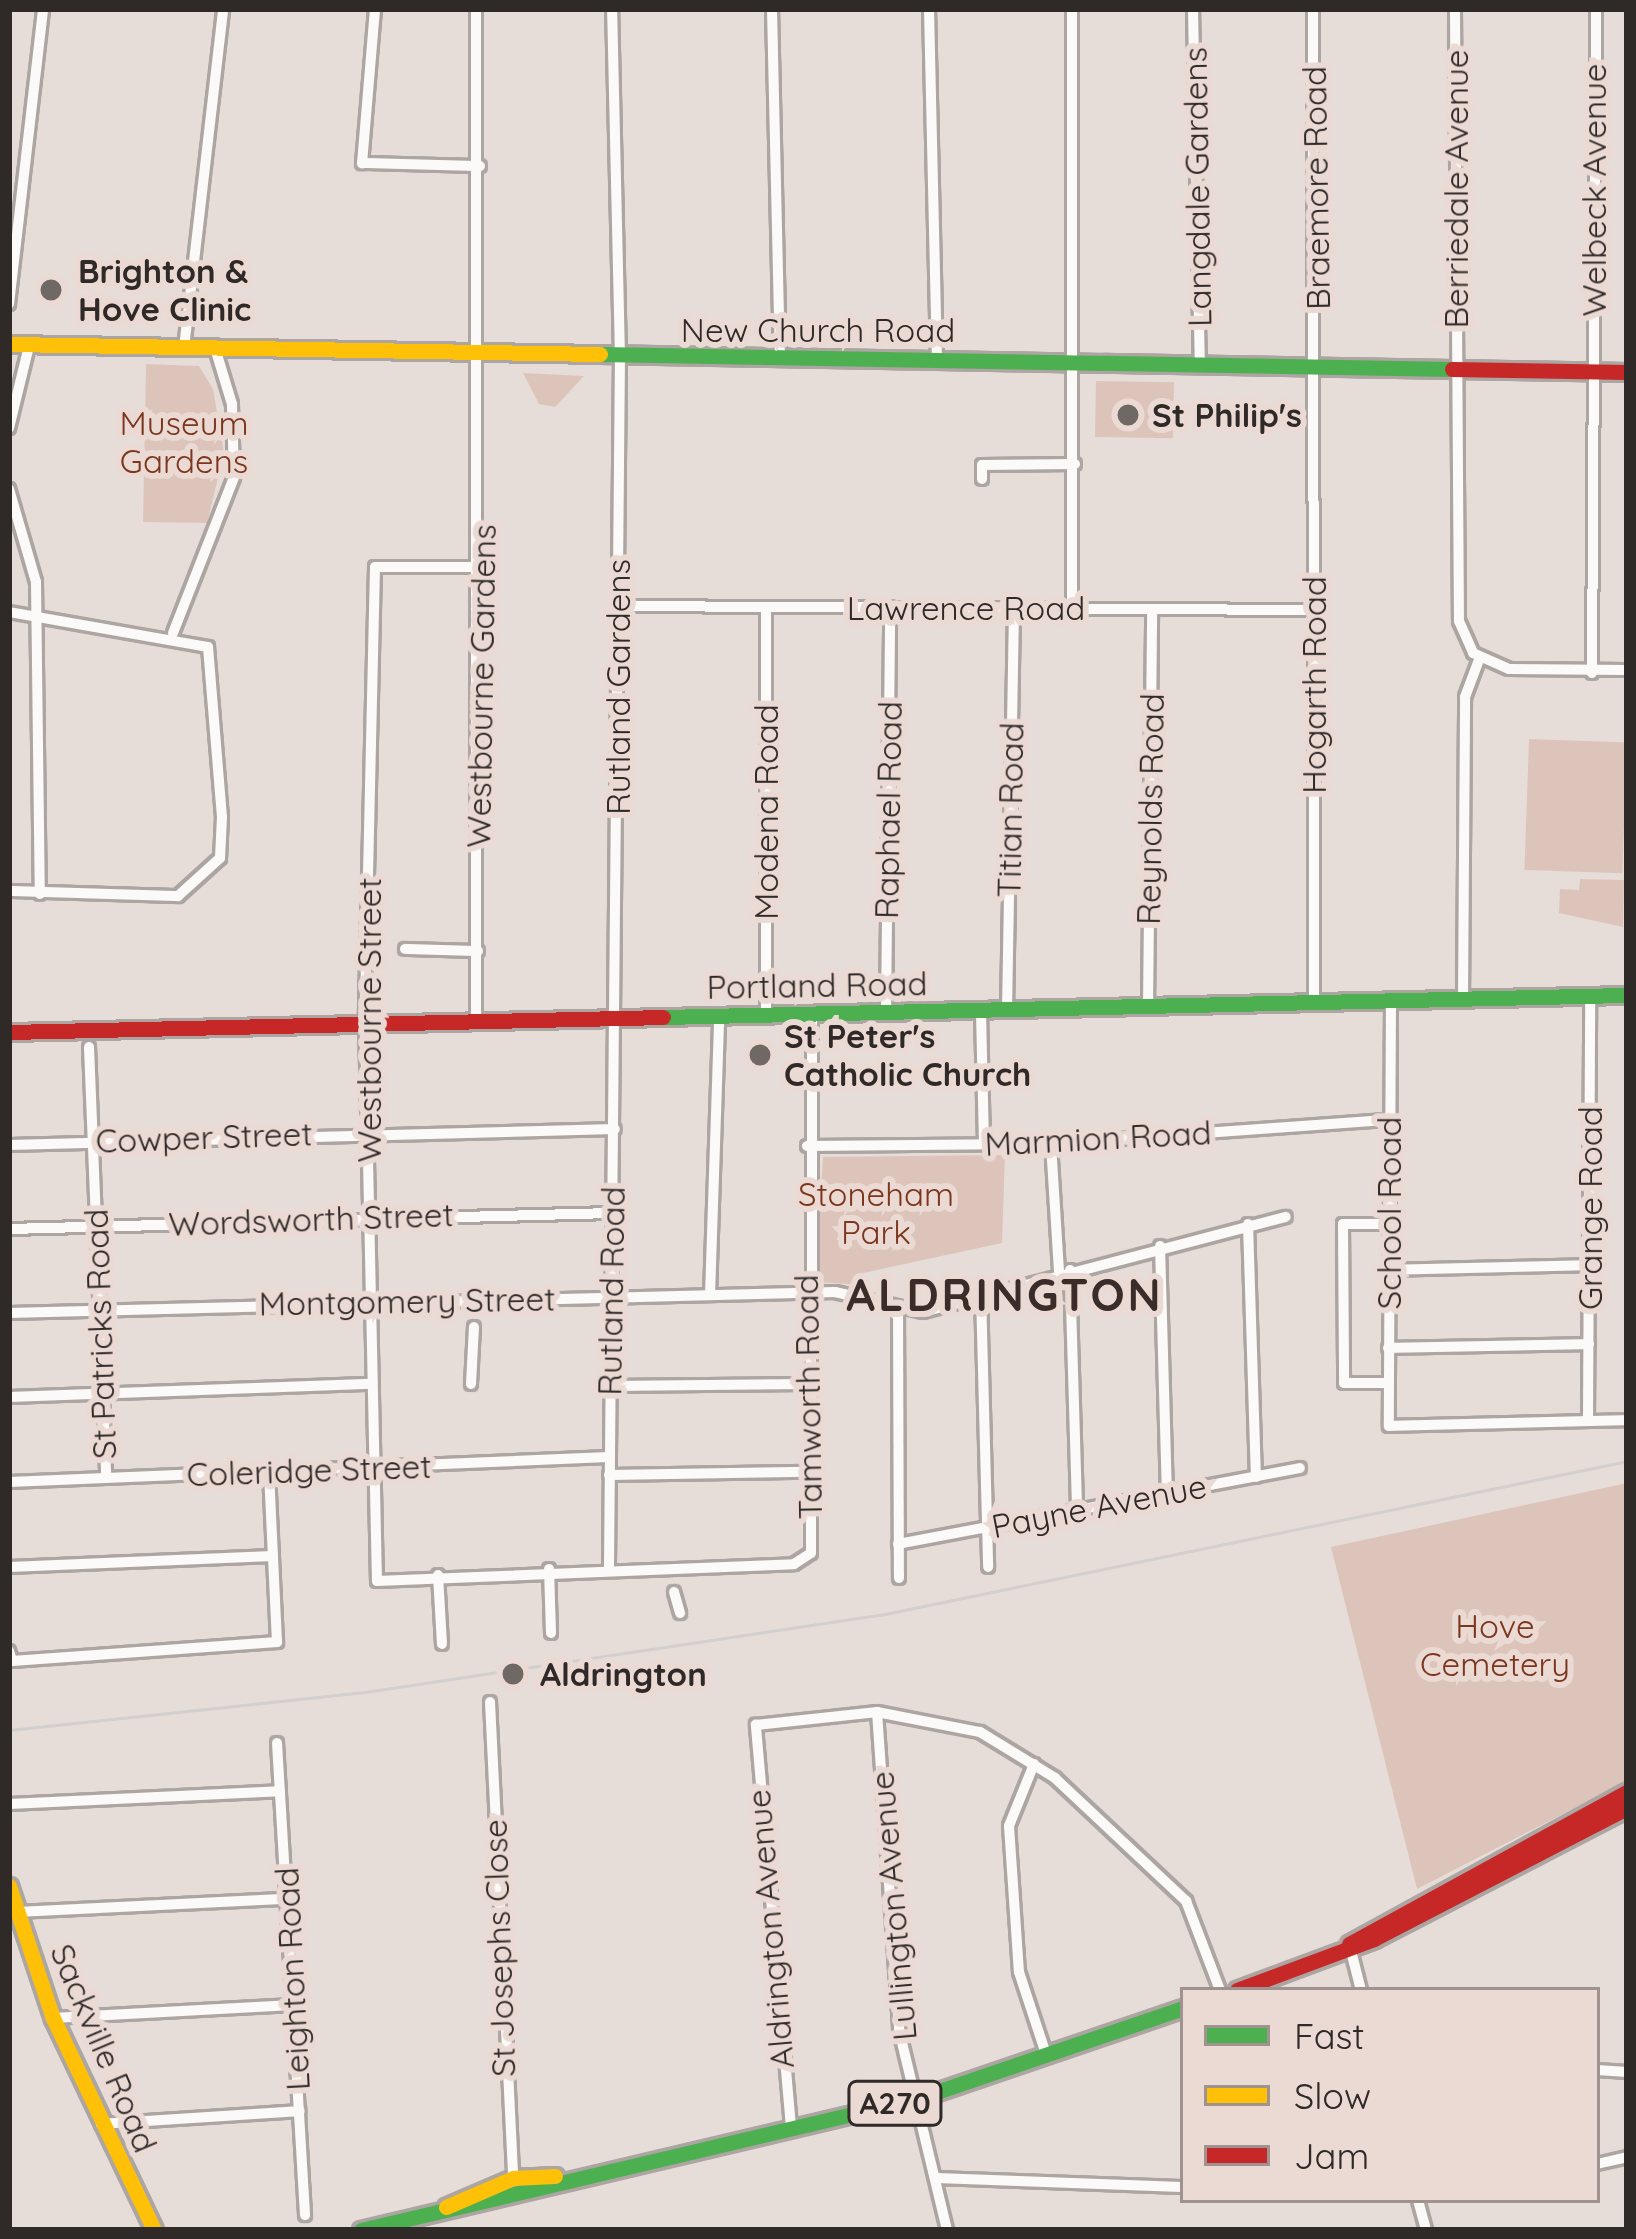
<!DOCTYPE html>
<html>
<head>
<meta charset="utf-8">
<style>
	body { margin:0 }
	#map { position:relative; width:1636px; height:2239px; overflow:hidden; background:#e6ddd9; font-family:Quicksand,sans-serif }
	div>[style] { position:absolute }
	[style*='--x'] { left:calc(var(--x)*1px); top:calc(var(--y)*1px); width:calc(var(--w)*1px); rotate:calc(var(--a)*1deg) }
	.green>* { inset:0; background:#ddc4bb; transform-origin:0 0 }
	.roads { filter:drop-shadow(3px 0 #aca5a2) drop-shadow(-3px 0 #aca5a2) drop-shadow(0 3px #aca5a2) drop-shadow(0 -3px #aca5a2) }
	.street>* { height:10px; margin:-5px; padding:0 5px; transform-origin:5px; border-radius:5px; background:#fbfaf9 }
	.fast>* { height:15px; margin:-7.5px; padding:0 7.5px; transform-origin:7.5px; border-radius:7.5px; background:#4caf50 }
	.slow>* { height:15px; margin:-7.5px; padding:0 7.5px; transform-origin:7.5px; border-radius:7.5px; background:#ffc107 }
	.jam>* { height:15px; margin:-7.5px; padding:0 7.5px; transform-origin:7.5px; border-radius:7.5px; background:#c62828 }
	.rail>* { height:3px; margin:-1.5px; padding:0 1.5px; transform-origin:1.5px; border-radius:1.5px; background:#d2cfce }
	.dots>* { width:33px; height:33px; translate:-50% -50%; box-sizing:border-box; border:6px solid #ebdad4; border-radius:50% }
	span { translate:-50% -50%; white-space:nowrap; text-align:center; line-height:1.15; -webkit-text-stroke:12px #ebdad4; paint-order:stroke }
	.shield-label span { padding:3px 9px; background:#ebdad4; border:3px solid; border-radius:9px; -webkit-text-stroke-width:0 }
	.shield-label { font-size:30px; color:#2f2927; font-weight:700 }
	.street-label { font-size:33px; color:#2f2927 }
	.poi-label { font-size:33px; color:#2f2927; font-weight:700 }
	.left { translate:0 -50%; text-align:left }
	.park-label { font-size:33px; color:#7c361e }
	.district-label { font-size:45px; color:#3a2d29; font-weight:700; letter-spacing:3px }
	.frame { position:absolute; inset:0; border:12px solid #2f2927; pointer-events:none }
	.legend { position:absolute; left:1180px; top:1987px; width:420px; height:216px; box-sizing:border-box; background:#ebdad4; border:3px solid #a0938f; margin:0; padding:15px 21px; list-style:none; font-size:36px; color:#2f2927 }
	.legend li { display:flex; align-items:center; gap:24px; height:60px }
	.legend b { width:60px; border:3px solid #a0938f }
</style>
</head>
<body>
<div id="map">
	<div class="green">
		<i style="clip-path:polygon(146px 364px,199px 366px,213px 389px,224px 453px,207px 523px,143px 522px)"></i>
		<i style="clip-path:polygon(523px 373px,584px 376px,555px 407px,539px 404px)"></i>
		<i style="left:1096px;top:381px;width:78px;height:56px;rotate:1deg"></i>
		<i style="left:1529px;top:739px;width:98px;height:131px;rotate:2deg"></i>
		<i style="clip-path:polygon(1580px 879px,1624px 880px,1623px 927px,1559px 913px,1560px 889px,1579px 890px)"></i>
		<i style="clip-path:polygon(1005px 1155px,1002px 1243px,863px 1273px,865px 1285px,815px 1282px,823px 1157px)"></i>
		<i style="clip-path:polygon(1627px 1483px,1627px 1781px,1417px 1889px,1331px 1547px)"></i>
	</div>
	<div class="roads">
		<div class="street">
			<i style="--x:375;--y:9;--w:155;--a:94.8"></i>
			<i style="--x:362;--y:163;--w:118;--a:1.5"></i>
			<i style="--x:476;--y:9;--w:1009;--a:90"></i>
			<i style="--x:772;--y:9;--w:351;--a:88.7"></i>
			<i style="--x:929;--y:9;--w:351;--a:88.7"></i>
			<i style="--x:1072;--y:9;--w:599;--a:90"></i>
			<i style="--x:1193;--y:9;--w:355;--a:88.9"></i>
			<i style="--x:1313;--y:9;--w:995;--a:89.94"></i>
			<i style="--x:1455;--y:9;--w:612;--a:89.63"></i>
			<i style="--x:1459;--y:621;--w:35;--a:66"></i>
			<i style="--x:1473;--y:653;--w:39;--a:24"></i>
			<i style="--x:1509;--y:669;--w:118;--a:0.5"></i>
			<i style="--x:9;--y:304;--w:297;--a:-83.4"></i>
			<i style="--x:184;--y:348;--w:340;--a:-83.4"></i>
			<i style="--x:9;--y:428;--w:84;--a:-76.3"></i>
			<i style="--x:982;--y:479;--w:14;--a:-90"></i>
			<i style="--x:982;--y:465;--w:93;--a:-0.6"></i>
			<i style="--x:9;--y:489;--w:97;--a:73.8"></i>
			<i style="--x:36;--y:582;--w:312;--a:89.3"></i>
			<i style="--x:483;--y:567;--w:108;--a:180"></i>
			<i style="--x:375;--y:567;--w:452;--a:91.3"></i>
			<i style="--x:365;--y:1019;--w:562;--a:88.78"></i>
			<i style="--x:377;--y:1581;--w:417;--a:-2.3"></i>
			<i style="--x:794;--y:1564;--w:20;--a:-33"></i>
			<i style="--x:811;--y:1553;--w:537;--a:-89.89"></i>
			<i style="--x:618;--y:606;--w:696;--a:0.33"></i>
			<i style="--x:9;--y:612;--w:202;--a:10"></i>
			<i style="--x:208;--y:647;--w:171;--a:85.3"></i>
			<i style="--x:222;--y:817;--w:41;--a:92.8"></i>
			<i style="--x:220;--y:858;--w:57;--a:137.9"></i>
			<i style="--x:178;--y:896;--w:169;--a:-178.3"></i>
			<i style="--x:173;--y:633;--w:168;--a:-68.6"></i>
			<i style="--x:234;--y:477;--w:73;--a:-91.6"></i>
			<i style="--x:232;--y:404;--w:59;--a:-106.9"></i>
			<i style="--x:1592;--y:673;--w:664;--a:-89.65"></i>
			<i style="--x:405;--y:949;--w:73;--a:1.6"></i>
			<i style="--x:1391;--y:999;--w:427;--a:90.3"></i>
			<i style="--x:1389;--y:1426;--w:238;--a:-1.4"></i>
			<i style="--x:1463;--y:999;--w:302;--a:-89.6"></i>
			<i style="--x:1465;--y:697;--w:43;--a:-69.4"></i>
			<i style="--x:1148;--y:1008;--w:398;--a:-89.4"></i>
			<i style="--x:1007;--y:1011;--w:402;--a:-89"></i>
			<i style="--x:981;--y:1012;--w:132;--a:88.7"></i>
			<i style="--x:886;--y:1013;--w:406;--a:-89.4"></i>
			<i style="--x:766;--y:1016;--w:409;--a:-90"></i>
			<i style="--x:89;--y:1047;--w:431;--a:87.7"></i>
			<i style="--x:1051;--y:1144;--w:128;--a:86.4"></i>
			<i style="--x:9;--y:1145;--w:606;--a:-1.51"></i>
			<i style="--x:807;--y:1146;--w:244;--a:-0.5"></i>
			<i style="--x:1051;--y:1144;--w:338;--a:-4.1"></i>
			<i style="--x:1248;--y:1224;--w:253;--a:88.2"></i>
			<i style="--x:1388;--y:1224;--w:45;--a:180"></i>
			<i style="--x:1343;--y:1224;--w:159;--a:89.6"></i>
			<i style="--x:1344;--y:1383;--w:44;--a:0"></i>
			<i style="--x:9;--y:1229;--w:603;--a:-1.52"></i>
			<i style="--x:1160;--y:1246;--w:247;--a:88.4"></i>
			<i style="--x:1070;--y:1270;--w:240;--a:88.3"></i>
			<i style="--x:1388;--y:1270;--w:202;--a:-1.4"></i>
			<i style="--x:981;--y:1293;--w:274;--a:88.5"></i>
			<i style="--x:710;--y:1295;--w:277;--a:-88.1"></i>
			<i style="--x:898;--y:1309;--w:269;--a:89.8"></i>
			<i style="--x:9;--y:1313;--w:826;--a:-1.46"></i>
			<i style="--x:835;--y:1292;--w:90;--a:12.8"></i>
			<i style="--x:923;--y:1312;--w:375;--a:-14.7"></i>
			<i style="--x:1388;--y:1348;--w:201;--a:-1.1"></i>
			<i style="--x:471;--y:1384;--w:57;--a:-87"></i>
			<i style="--x:609;--y:1386;--w:196;--a:-0.6"></i>
			<i style="--x:9;--y:1397;--w:363;--a:-2.1"></i>
			<i style="--x:1588;--y:1420;--w:424;--a:-89.7"></i>
			<i style="--x:609;--y:1475;--w:199;--a:-0.9"></i>
			<i style="--x:9;--y:1482;--w:600;--a:-2.39"></i>
			<i style="--x:898;--y:1544;--w:409;--a:-10.7"></i>
			<i style="--x:609;--y:1566;--w:1209;--a:-89.48"></i>
			<i style="--x:620;--y:357;--w:348;--a:-91.3"></i>
			<i style="--x:9;--y:1567;--w:264;--a:-2.4"></i>
			<i style="--x:549;--y:1569;--w:64;--a:88.2"></i>
			<i style="--x:438;--y:1575;--w:69;--a:86.7"></i>
			<i style="--x:674;--y:1592;--w:22;--a:74"></i>
			<i style="--x:9;--y:1651;--w:10;--a:73"></i>
			<i style="--x:12;--y:1661;--w:266;--a:-4.1"></i>
			<i style="--x:277;--y:1642;--w:170;--a:-92.7"></i>
			<i style="--x:490;--y:1702;--w:477;--a:87.2"></i>
			<i style="--x:877;--y:1712;--w:319;--a:86"></i>
			<i style="--x:899;--y:2030;--w:206;--a:76.5"></i>
			<i style="--x:277;--y:1743;--w:473;--a:86.6"></i>
			<i style="--x:1034;--y:1764;--w:67;--a:112"></i>
			<i style="--x:1009;--y:1826;--w:146;--a:86.1"></i>
			<i style="--x:1019;--y:1972;--w:89;--a:71.8"></i>
			<i style="--x:9;--y:1804;--w:271;--a:-2.7"></i>
			<i style="--x:17;--y:1912;--w:270;--a:-2.8"></i>
			<i style="--x:1350;--y:1947;--w:44;--a:75.7"></i>
			<i style="--x:53;--y:2018;--w:240;--a:-3.1"></i>
			<i style="--x:1597;--y:2070;--w:30;--a:4"></i>
			<i style="--x:101;--y:2124;--w:199;--a:-3.7"></i>
			<i style="--x:791;--y:2127;--w:404;--a:-95"></i>
			<i style="--x:756;--y:1725;--w:122;--a:-6.1"></i>
			<i style="--x:877;--y:1712;--w:105;--a:11"></i>
			<i style="--x:980;--y:1732;--w:88;--a:31.5"></i>
			<i style="--x:1055;--y:1778;--w:180;--a:43.2"></i>
			<i style="--x:1186;--y:1901;--w:95;--a:69.1"></i>
			<i style="--x:1597;--y:2164;--w:31;--a:-13"></i>
			<i style="--x:935;--y:2178;--w:248;--a:2.1"></i>
			<i style="--x:1418;--y:2200;--w:31;--a:75"></i>
		</div>
		<div class="fast">
			<i style="--x:600;--y:354;--w:852;--a:1.01"></i>
			<i style="--x:663;--y:1017;--w:964;--a:-1.31"></i>
			<i style="--x:361;--y:2230;--w:570;--a:-13.28"></i>
			<i style="--x:916;--y:2099;--w:282;--a:-18.8"></i>
		</div>
		<div class="slow">
			<i style="--x:9;--y:344;--w:591;--a:0.97"></i>
			<i style="--x:9;--y:1886;--w:139;--a:71.6"></i>
			<i style="--x:53;--y:2018;--w:235;--a:64.5"></i>
			<i style="--x:446;--y:2207;--w:73;--a:-23.4"></i>
			<i style="--x:513;--y:2178;--w:42;--a:-2.7"></i>
		</div>
		<div class="jam">
			<i style="--x:1452;--y:369;--w:175;--a:1"></i>
			<i style="--x:9;--y:1032;--w:654;--a:-1.31"></i>
			<i style="--x:1349;--y:1944;--w:317;--a:-28.7"></i>
			<i style="--x:1237;--y:1990;--w:146;--a:-20.4"></i>
			<i style="--x:1374;--y:1939;--w:285;--a:-27.4"></i>
		</div>
	</div>
	<div class="rail">
		<i style="--x:9;--y:1730;--w:358;--a:-6.1"></i>
		<i style="--x:365;--y:1692;--w:526;--a:-8.53"></i>
		<i style="--x:885;--y:1614;--w:758;--a:-11.65"></i>
	</div>
	<div class="dots">
		<i style="left:51px;top:290px;background:#6f6865"></i>
		<i style="left:1128px;top:415px;background:#6f6865"></i>
		<i style="left:760px;top:1055px;background:#6f6865"></i>
		<i style="left:513px;top:1674px;background:#6f6865"></i>
	</div>
	<div class="shield-label">
		<span style="left:895px;top:2103px">A270</span>
	</div>
	<div class="street-label">
		<span style="left:1197px;top:187px;rotate:-91deg">Langdale Gardens</span>
		<span style="left:1316px;top:188px;rotate:-91deg">Braemore Road</span>
		<span style="left:1456px;top:189px;rotate:-90deg">Berriedale Avenue</span>
		<span style="left:1594px;top:190px;rotate:-90deg">Welbeck Avenue</span>
		<span style="left:818px;top:330px">New Church Road</span>
		<span style="left:966px;top:608px">Lawrence Road</span>
		<span style="left:1314px;top:685px;rotate:-90deg">Hogarth Road</span>
		<span style="left:481px;top:686px;rotate:-89deg">Westbourne Gardens</span>
		<span style="left:618px;top:687px;rotate:-90deg">Rutland Gardens</span>
		<span style="left:1150px;top:809px;rotate:-89deg">Reynolds Road</span>
		<span style="left:888px;top:810px;rotate:-89deg">Raphael Road</span>
		<span style="left:1010px;top:810px;rotate:-89deg">Titian Road</span>
		<span style="left:766px;top:812px;rotate:-90deg">Modena Road</span>
		<span style="left:817px;top:985px;rotate:-1deg">Portland Road</span>
		<span style="left:369px;top:1020px;rotate:-90deg">Westbourne Street</span>
		<span style="left:204px;top:1137px;rotate:-2deg">Cowper Street</span>
		<span style="left:1098px;top:1138px;rotate:-3deg">Marmion Road</span>
		<span style="left:1590px;top:1208px;rotate:-90deg">Grange Road</span>
		<span style="left:1389px;top:1213px;rotate:-90deg">School Road</span>
		<span style="left:311px;top:1219px;rotate:-2deg">Wordsworth Street</span>
		<span style="left:611px;top:1291px;rotate:-89deg">Rutland Road</span>
		<span style="left:407px;top:1301px;rotate:-1deg">Montgomery Street</span>
		<span style="left:100px;top:1334px;rotate:-92deg">St Patricks Road</span>
		<span style="left:808px;top:1397px;rotate:-91deg">Tamworth Road</span>
		<span style="left:309px;top:1470px;rotate:-2deg">Coleridge Street</span>
		<span style="left:1099px;top:1506px;rotate:-11deg">Payne Avenue</span>
		<span style="left:893px;top:1906px;rotate:-95deg">Lullington Avenue</span>
		<span style="left:770px;top:1929px;rotate:-95deg">Aldrington Avenue</span>
		<span style="left:499px;top:1948px;rotate:-92deg">St Josephs Close</span>
		<span style="left:292px;top:1979px;rotate:-93deg">Leighton Road</span>
		<span style="left:104px;top:2048px;rotate:67deg">Sackville Road</span>
	</div>
	<div class="poi-label">
		<span class="left" style="left:78px;top:290px">Brighton &amp;<br>Hove Clinic</span>
		<span class="left" style="left:1152px;top:415px">St Philip's</span>
		<span class="left" style="left:784px;top:1055px">St Peter's<br>Catholic Church</span>
		<span class="left" style="left:540px;top:1674px">Aldrington</span>
	</div>
	<div class="park-label">
		<span style="left:184px;top:442px">Museum<br>Gardens</span>
		<span style="left:876px;top:1213px">Stoneham<br>Park</span>
		<span style="left:1495px;top:1645px">Hove<br>Cemetery</span>
	</div>
	<div class="district-label">
		<span style="left:1005px;top:1295px">ALDRINGTON</span>
	</div>
	<div class="frame"></div>
	<ul class="legend">
	<li><b style="height:15px;background:#4caf50"></b>Fast</li>
	<li><b style="height:15px;background:#ffc107"></b>Slow</li>
	<li><b style="height:15px;background:#c62828"></b>Jam</li>
	</ul>
</div>
</body>
</html>
